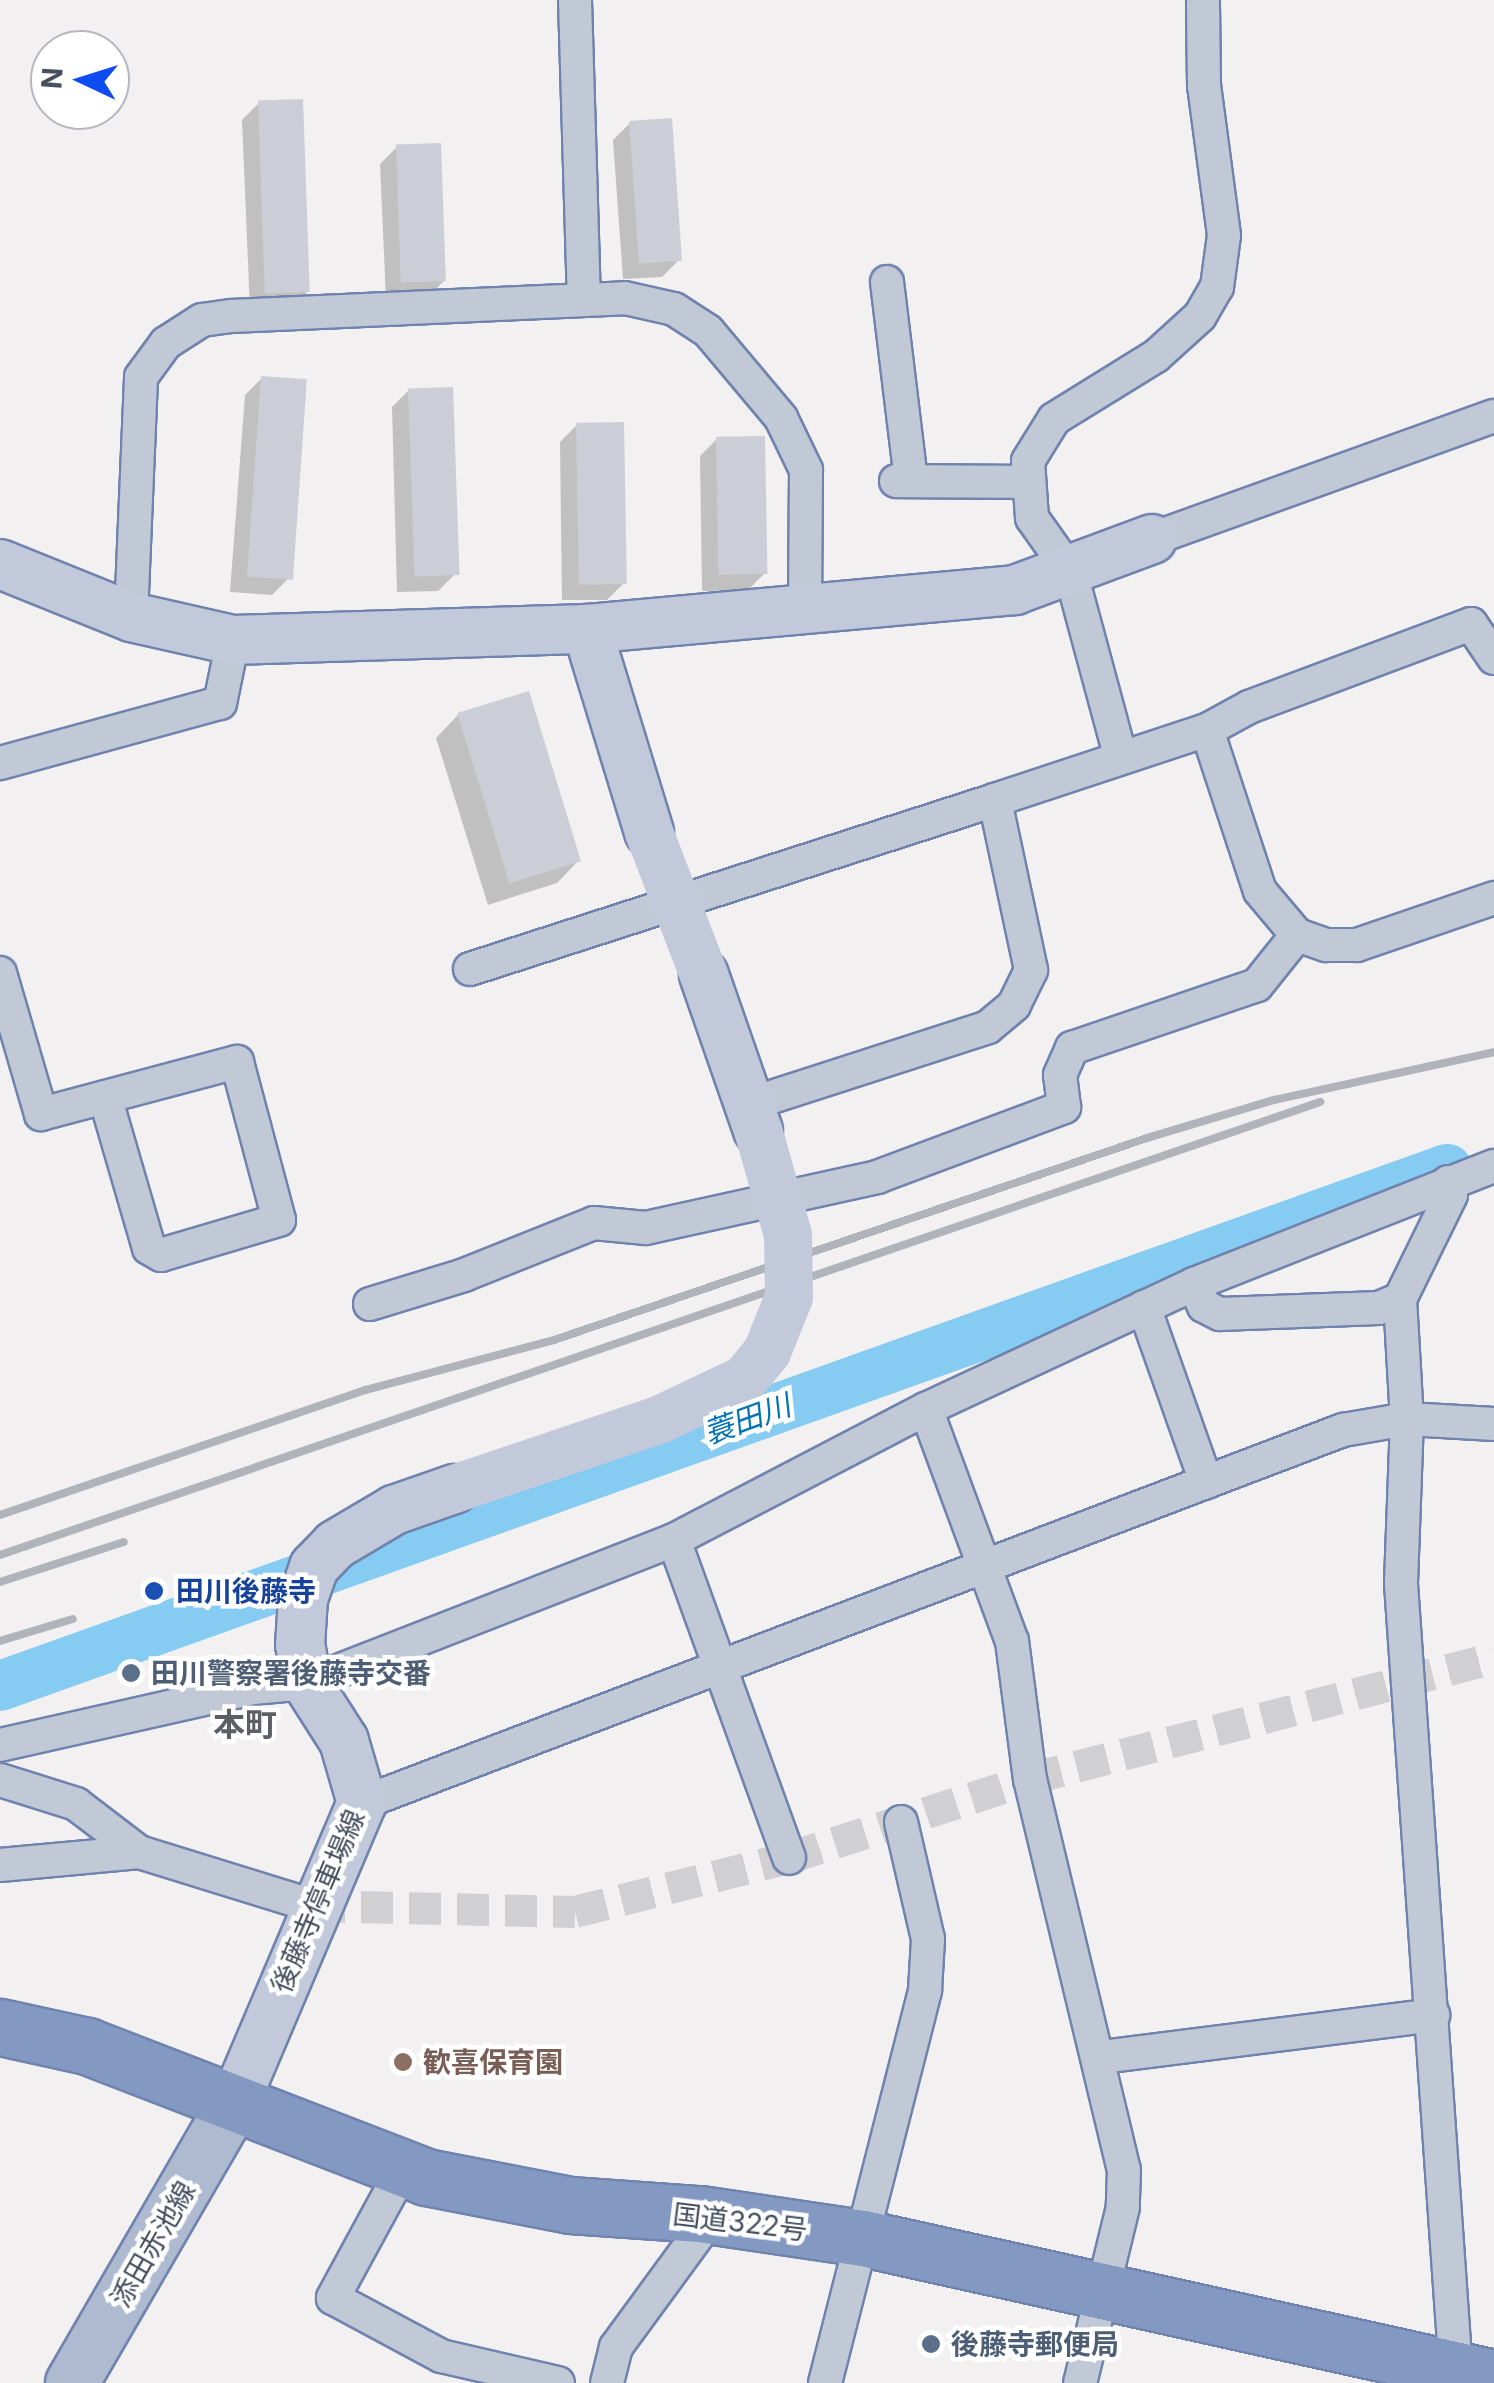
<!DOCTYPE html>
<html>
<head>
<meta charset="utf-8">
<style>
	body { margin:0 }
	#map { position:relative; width:1494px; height:2383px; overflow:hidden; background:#f2f0f0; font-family:Inter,"Noto Sans JP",sans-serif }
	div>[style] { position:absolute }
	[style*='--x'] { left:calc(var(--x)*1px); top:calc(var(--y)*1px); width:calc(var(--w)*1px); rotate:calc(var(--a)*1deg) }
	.shadow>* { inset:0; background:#0003 }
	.river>* { height:50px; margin:-25px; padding:0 25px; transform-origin:25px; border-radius:25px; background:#86cbf2 }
	.building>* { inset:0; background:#cbced6; transform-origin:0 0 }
	.street-tunnel>* { height:32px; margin-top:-16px; transform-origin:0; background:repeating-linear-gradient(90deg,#d0d0d3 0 32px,transparent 0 48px) }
	.roads { filter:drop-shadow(2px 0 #6f83ae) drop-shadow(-2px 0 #6f83ae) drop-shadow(0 2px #6f83ae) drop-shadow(0 -2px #6f83ae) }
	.street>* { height:32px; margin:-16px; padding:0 16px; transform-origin:16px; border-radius:16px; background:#c2c9d6 }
	.secondary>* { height:48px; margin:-24px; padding:0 24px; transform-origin:24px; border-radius:24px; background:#c1c9da }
	.primary>* { height:52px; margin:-26px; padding:0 26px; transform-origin:26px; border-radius:26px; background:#aebad0 }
	.highway>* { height:55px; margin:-27.5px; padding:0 27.5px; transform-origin:27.5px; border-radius:27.5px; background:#8499c2 }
	.rail>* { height:8px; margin:-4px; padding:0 4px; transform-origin:4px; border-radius:4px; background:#b1b3bb }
	.secondary-bridge>* { height:48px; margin:-24px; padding:0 24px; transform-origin:24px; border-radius:24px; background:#c1c9da }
	.dots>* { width:28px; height:28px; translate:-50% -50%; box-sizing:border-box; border:5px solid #fff; border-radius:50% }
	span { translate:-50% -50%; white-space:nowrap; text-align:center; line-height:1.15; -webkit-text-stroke:9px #fff; paint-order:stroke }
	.transit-label { font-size:28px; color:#164399; font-weight:700 }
	.left { translate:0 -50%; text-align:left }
	.service-label { font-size:28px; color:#4e5e75; font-weight:700 }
	.street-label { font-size:28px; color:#464f5f }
	.education-label { font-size:28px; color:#785e54; font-weight:700 }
	.water-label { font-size:30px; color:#0274b6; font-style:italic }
	.quarter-label { font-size:32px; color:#5c5f65; font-weight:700 }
	.north { position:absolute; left:30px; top:30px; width:100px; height:100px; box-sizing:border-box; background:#fff; border:2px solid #b5b9bf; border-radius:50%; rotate:274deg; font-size:28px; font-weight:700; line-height:40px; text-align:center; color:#464f5f }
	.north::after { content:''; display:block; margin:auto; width:35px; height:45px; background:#0c4cf0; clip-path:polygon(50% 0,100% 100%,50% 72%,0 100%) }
</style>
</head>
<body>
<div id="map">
	<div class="shadow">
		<i style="clip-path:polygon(259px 103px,308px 291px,292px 308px,250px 310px,242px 120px)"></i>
		<i style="clip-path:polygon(630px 123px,679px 260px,662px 277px,623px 279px,613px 140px)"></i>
		<i style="clip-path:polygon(397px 147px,445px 280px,428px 297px,386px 299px,380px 164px)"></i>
		<i style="clip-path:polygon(262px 378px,289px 578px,272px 595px,230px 592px,245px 395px)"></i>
		<i style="clip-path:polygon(409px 390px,455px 574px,438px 591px,397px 592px,392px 407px)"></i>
		<i style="clip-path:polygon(577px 425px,624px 583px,607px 600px,562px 600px,560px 442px)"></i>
		<i style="clip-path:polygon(717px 439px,765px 573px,748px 590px,702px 591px,700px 456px)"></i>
		<i style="clip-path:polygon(458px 715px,579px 860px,557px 883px,488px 905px,436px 738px)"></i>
	</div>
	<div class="river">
		<i style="--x:0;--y:1686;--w:1537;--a:-19.66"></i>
	</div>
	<div class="building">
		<i style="left:303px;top:99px;width:193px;height:45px;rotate:88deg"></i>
		<i style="left:672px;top:118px;width:143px;height:43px;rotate:86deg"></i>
		<i style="left:441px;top:143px;width:138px;height:45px;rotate:88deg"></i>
		<i style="left:261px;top:376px;width:46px;height:201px;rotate:4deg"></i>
		<i style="left:453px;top:387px;width:188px;height:45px;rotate:88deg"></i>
		<i style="left:624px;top:422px;width:162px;height:48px;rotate:89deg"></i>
		<i style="left:765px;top:436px;width:138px;height:49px;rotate:89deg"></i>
		<i style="left:529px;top:691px;width:178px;height:75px;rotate:73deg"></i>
	</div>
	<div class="street-tunnel">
		<i style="--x:313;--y:1906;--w:262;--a:1.3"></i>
		<i style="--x:575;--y:1912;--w:221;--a:-14.2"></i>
		<i style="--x:789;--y:1858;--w:254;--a:-18.1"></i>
		<i style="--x:1030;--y:1779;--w:480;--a:-14.6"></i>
	</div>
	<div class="roads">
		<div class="street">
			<i style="--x:575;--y:0;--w:299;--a:88.3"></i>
			<i style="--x:887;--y:282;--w:200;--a:83.1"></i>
			<i style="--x:896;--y:481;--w:130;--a:0.4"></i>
			<i style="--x:1152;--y:539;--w:363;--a:-19.8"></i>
			<i style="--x:131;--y:617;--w:240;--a:-87.6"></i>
			<i style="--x:141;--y:377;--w:42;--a:-53.7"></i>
			<i style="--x:166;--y:343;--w:43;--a:-32.6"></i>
			<i style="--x:202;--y:320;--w:30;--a:-8"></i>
			<i style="--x:232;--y:316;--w:393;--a:-2.6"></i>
			<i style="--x:625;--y:298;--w:50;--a:12.7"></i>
			<i style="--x:674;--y:309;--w:40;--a:32.9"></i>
			<i style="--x:708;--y:331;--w:114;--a:50"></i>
			<i style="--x:781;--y:418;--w:58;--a:64.3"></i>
			<i style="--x:806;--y:470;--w:143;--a:90.4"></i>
			<i style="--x:1207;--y:730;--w:48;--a:-28.7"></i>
			<i style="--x:1249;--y:707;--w:237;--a:-20.5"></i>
			<i style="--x:1471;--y:624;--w:41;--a:55.9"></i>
			<i style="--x:1120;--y:755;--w:188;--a:-105.1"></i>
			<i style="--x:1071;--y:573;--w:67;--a:-125.3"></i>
			<i style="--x:1032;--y:518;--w:57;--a:-94"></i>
			<i style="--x:1028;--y:461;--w:49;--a:-58.2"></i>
			<i style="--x:1054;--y:419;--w:120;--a:-31.7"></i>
			<i style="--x:1156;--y:356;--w:59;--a:-42.3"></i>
			<i style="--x:1200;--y:316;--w:34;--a:-60"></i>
			<i style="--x:1217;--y:287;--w:52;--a:-82.3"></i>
			<i style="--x:1224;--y:235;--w:150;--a:-97.6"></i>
			<i style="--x:1204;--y:86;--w:86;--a:-90.7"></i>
			<i style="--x:0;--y:763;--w:228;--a:-15.3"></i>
			<i style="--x:220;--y:703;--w:64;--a:-78.3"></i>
			<i style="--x:470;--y:969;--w:552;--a:-17.84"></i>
			<i style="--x:0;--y:973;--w:147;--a:73.8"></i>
			<i style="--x:41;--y:1114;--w:203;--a:-14.9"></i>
			<i style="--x:237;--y:1062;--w:163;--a:75.1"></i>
			<i style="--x:279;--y:1220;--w:123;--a:163.5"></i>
			<i style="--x:161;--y:1255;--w:14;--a:-150"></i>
			<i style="--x:149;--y:1248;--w:157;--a:-106.2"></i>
			<i style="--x:750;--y:1104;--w:250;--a:-17.9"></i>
			<i style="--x:988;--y:1027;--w:34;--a:-40"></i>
			<i style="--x:1014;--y:1005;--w:39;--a:-64"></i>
			<i style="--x:1031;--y:970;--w:174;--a:-102"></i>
			<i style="--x:995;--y:800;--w:223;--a:-18.3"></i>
			<i style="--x:1207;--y:730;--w:169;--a:71.8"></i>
			<i style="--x:1260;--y:891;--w:57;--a:49.9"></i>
			<i style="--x:1297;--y:935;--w:31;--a:19"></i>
			<i style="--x:1326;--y:945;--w:31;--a:0"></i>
			<i style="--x:1357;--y:945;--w:145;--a:-18.9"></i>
			<i style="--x:1448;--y:1182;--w:13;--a:77"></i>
			<i style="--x:1451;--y:1195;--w:116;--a:116.1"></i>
			<i style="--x:1400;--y:1299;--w:120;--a:86.7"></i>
			<i style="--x:1407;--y:1419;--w:165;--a:92.1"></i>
			<i style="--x:1401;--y:1584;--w:790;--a:86.01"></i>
			<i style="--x:1194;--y:1284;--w:24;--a:66"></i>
			<i style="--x:1204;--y:1306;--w:18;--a:27"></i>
			<i style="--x:1220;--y:1314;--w:159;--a:-2.2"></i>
			<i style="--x:1379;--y:1308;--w:23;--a:-23"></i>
			<i style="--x:370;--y:1304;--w:98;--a:-17.1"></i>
			<i style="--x:464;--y:1275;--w:140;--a:-21.8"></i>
			<i style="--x:594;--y:1223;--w:52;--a:5.5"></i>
			<i style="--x:646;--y:1228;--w:237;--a:-12.4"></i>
			<i style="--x:877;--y:1177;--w:200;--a:-20.5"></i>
			<i style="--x:1064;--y:1107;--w:32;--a:-97"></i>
			<i style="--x:1060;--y:1075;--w:30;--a:-66"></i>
			<i style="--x:1072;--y:1048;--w:195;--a:-18.8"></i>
			<i style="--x:1257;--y:985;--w:64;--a:-51.3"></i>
			<i style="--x:1144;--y:1307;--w:186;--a:70.5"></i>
			<i style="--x:926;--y:1409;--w:247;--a:69.7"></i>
			<i style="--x:1012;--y:1641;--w:139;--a:82.6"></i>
			<i style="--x:1030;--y:1779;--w:402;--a:76.5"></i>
			<i style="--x:1124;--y:2170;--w:37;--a:92"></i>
			<i style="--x:1123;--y:2207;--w:181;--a:103.7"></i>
			<i style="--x:674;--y:1540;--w:338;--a:70.1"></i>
			<i style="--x:0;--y:1745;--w:259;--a:-12.7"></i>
			<i style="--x:253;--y:1688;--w:54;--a:-5.3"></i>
			<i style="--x:307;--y:1683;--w:394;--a:-21.3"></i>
			<i style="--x:674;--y:1540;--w:284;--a:-27.5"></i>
			<i style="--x:926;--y:1409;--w:296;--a:-25"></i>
			<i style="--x:1194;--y:1284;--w:322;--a:-21.5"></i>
			<i style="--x:0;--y:1780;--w:80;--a:17.5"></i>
			<i style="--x:76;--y:1804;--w:79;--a:37.3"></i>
			<i style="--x:362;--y:1803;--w:1050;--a:-20.82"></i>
			<i style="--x:1343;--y:1430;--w:65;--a:-9.8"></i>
			<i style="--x:1407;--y:1419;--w:87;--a:3.3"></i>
			<i style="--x:0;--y:1865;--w:140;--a:-5.3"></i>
			<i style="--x:139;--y:1852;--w:182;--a:17.2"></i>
			<i style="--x:1101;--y:2057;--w:335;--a:-7.2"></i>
			<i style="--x:403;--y:2169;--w:147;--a:118.5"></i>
			<i style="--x:333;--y:2298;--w:123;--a:28.2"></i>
			<i style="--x:441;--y:2356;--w:120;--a:13"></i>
			<i style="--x:607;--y:2383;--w:37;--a:-76"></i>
			<i style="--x:616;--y:2347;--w:162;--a:-53.8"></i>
			<i style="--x:825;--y:2383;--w:406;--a:-75.7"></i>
			<i style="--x:925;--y:1990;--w:51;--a:-86.6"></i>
			<i style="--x:928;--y:1939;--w:120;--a:-103"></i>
		</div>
		<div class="secondary">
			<i style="--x:0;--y:564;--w:141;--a:22"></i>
			<i style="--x:131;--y:617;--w:105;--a:12.7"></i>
			<i style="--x:233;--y:640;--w:354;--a:-1.8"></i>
			<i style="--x:587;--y:629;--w:430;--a:-5.2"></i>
			<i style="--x:1015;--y:590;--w:146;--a:-20.4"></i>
			<i style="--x:587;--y:629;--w:212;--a:73"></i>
			<i style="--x:704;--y:975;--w:164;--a:70.8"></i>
			<i style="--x:234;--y:2104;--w:327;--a:-67"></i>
			<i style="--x:362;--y:1803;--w:65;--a:-106.2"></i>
			<i style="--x:344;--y:1741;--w:69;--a:-122.5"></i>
			<i style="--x:307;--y:1683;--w:39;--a:-100"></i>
			<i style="--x:300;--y:1645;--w:46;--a:-86.3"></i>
			<i style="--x:303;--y:1599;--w:34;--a:-71"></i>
			<i style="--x:314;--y:1567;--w:30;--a:-46"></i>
			<i style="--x:335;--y:1545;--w:69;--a:-30.7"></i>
			<i style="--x:394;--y:1510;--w:64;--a:-19.3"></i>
		</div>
		<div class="primary">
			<i style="--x:72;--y:2383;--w:323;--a:-59.9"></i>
		</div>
		<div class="highway">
			<i style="--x:0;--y:2027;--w:89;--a:12.3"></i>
			<i style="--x:87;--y:2046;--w:363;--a:21.1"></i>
			<i style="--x:426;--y:2177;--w:147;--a:11"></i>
			<i style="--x:570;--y:2205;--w:130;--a:4"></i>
			<i style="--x:700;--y:2214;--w:165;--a:8.4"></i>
			<i style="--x:863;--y:2238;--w:646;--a:12.51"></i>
		</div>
	</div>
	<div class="rail">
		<i style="--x:0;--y:1515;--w:386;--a:-18.9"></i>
		<i style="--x:365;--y:1390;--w:196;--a:-14.8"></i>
		<i style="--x:554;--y:1340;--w:626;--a:-18.81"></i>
		<i style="--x:1147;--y:1138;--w:133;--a:-16.7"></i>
		<i style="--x:1274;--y:1100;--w:225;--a:-12.3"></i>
		<i style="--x:0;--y:1555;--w:1396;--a:-18.94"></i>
		<i style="--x:0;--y:1582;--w:130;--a:-17.9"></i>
		<i style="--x:0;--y:1641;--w:76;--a:-16.8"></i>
	</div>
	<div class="secondary-bridge">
		<i style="--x:649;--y:832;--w:153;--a:69"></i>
		<i style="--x:454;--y:1489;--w:216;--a:-18.6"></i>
		<i style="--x:659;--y:1420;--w:95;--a:-25.5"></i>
		<i style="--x:745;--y:1379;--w:35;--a:-51"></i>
		<i style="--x:767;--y:1352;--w:59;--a:-68.2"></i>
		<i style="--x:789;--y:1297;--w:62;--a:-90.9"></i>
		<i style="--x:788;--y:1235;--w:109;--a:-105.9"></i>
	</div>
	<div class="dots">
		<i style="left:154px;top:1591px;background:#1a4fb4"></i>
		<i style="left:131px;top:1673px;background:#5c6f8a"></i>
		<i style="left:403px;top:2062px;background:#8d6e63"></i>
		<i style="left:931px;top:2344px;background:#5c6f8a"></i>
	</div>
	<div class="transit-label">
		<span class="left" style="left:176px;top:1591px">田川後藤寺</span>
	</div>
	<div class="service-label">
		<span class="left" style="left:151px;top:1673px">田川警察署後藤寺交番</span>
		<span class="left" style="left:951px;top:2344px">後藤寺郵便局</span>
	</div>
	<div class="street-label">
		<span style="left:318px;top:1901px;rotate:-67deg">後藤寺停車場線</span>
		<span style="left:740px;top:2222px;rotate:7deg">国道322号</span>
		<span style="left:153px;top:2244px;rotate:-60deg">添田赤池線</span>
	</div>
	<div class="education-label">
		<span class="left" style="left:423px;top:2062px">歓喜保育園</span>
	</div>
	<div class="water-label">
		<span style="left:747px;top:1419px;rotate:-20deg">蓑田川</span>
	</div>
	<div class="quarter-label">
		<span style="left:245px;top:1725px">本町</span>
	</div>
	<div class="north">N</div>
</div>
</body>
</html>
